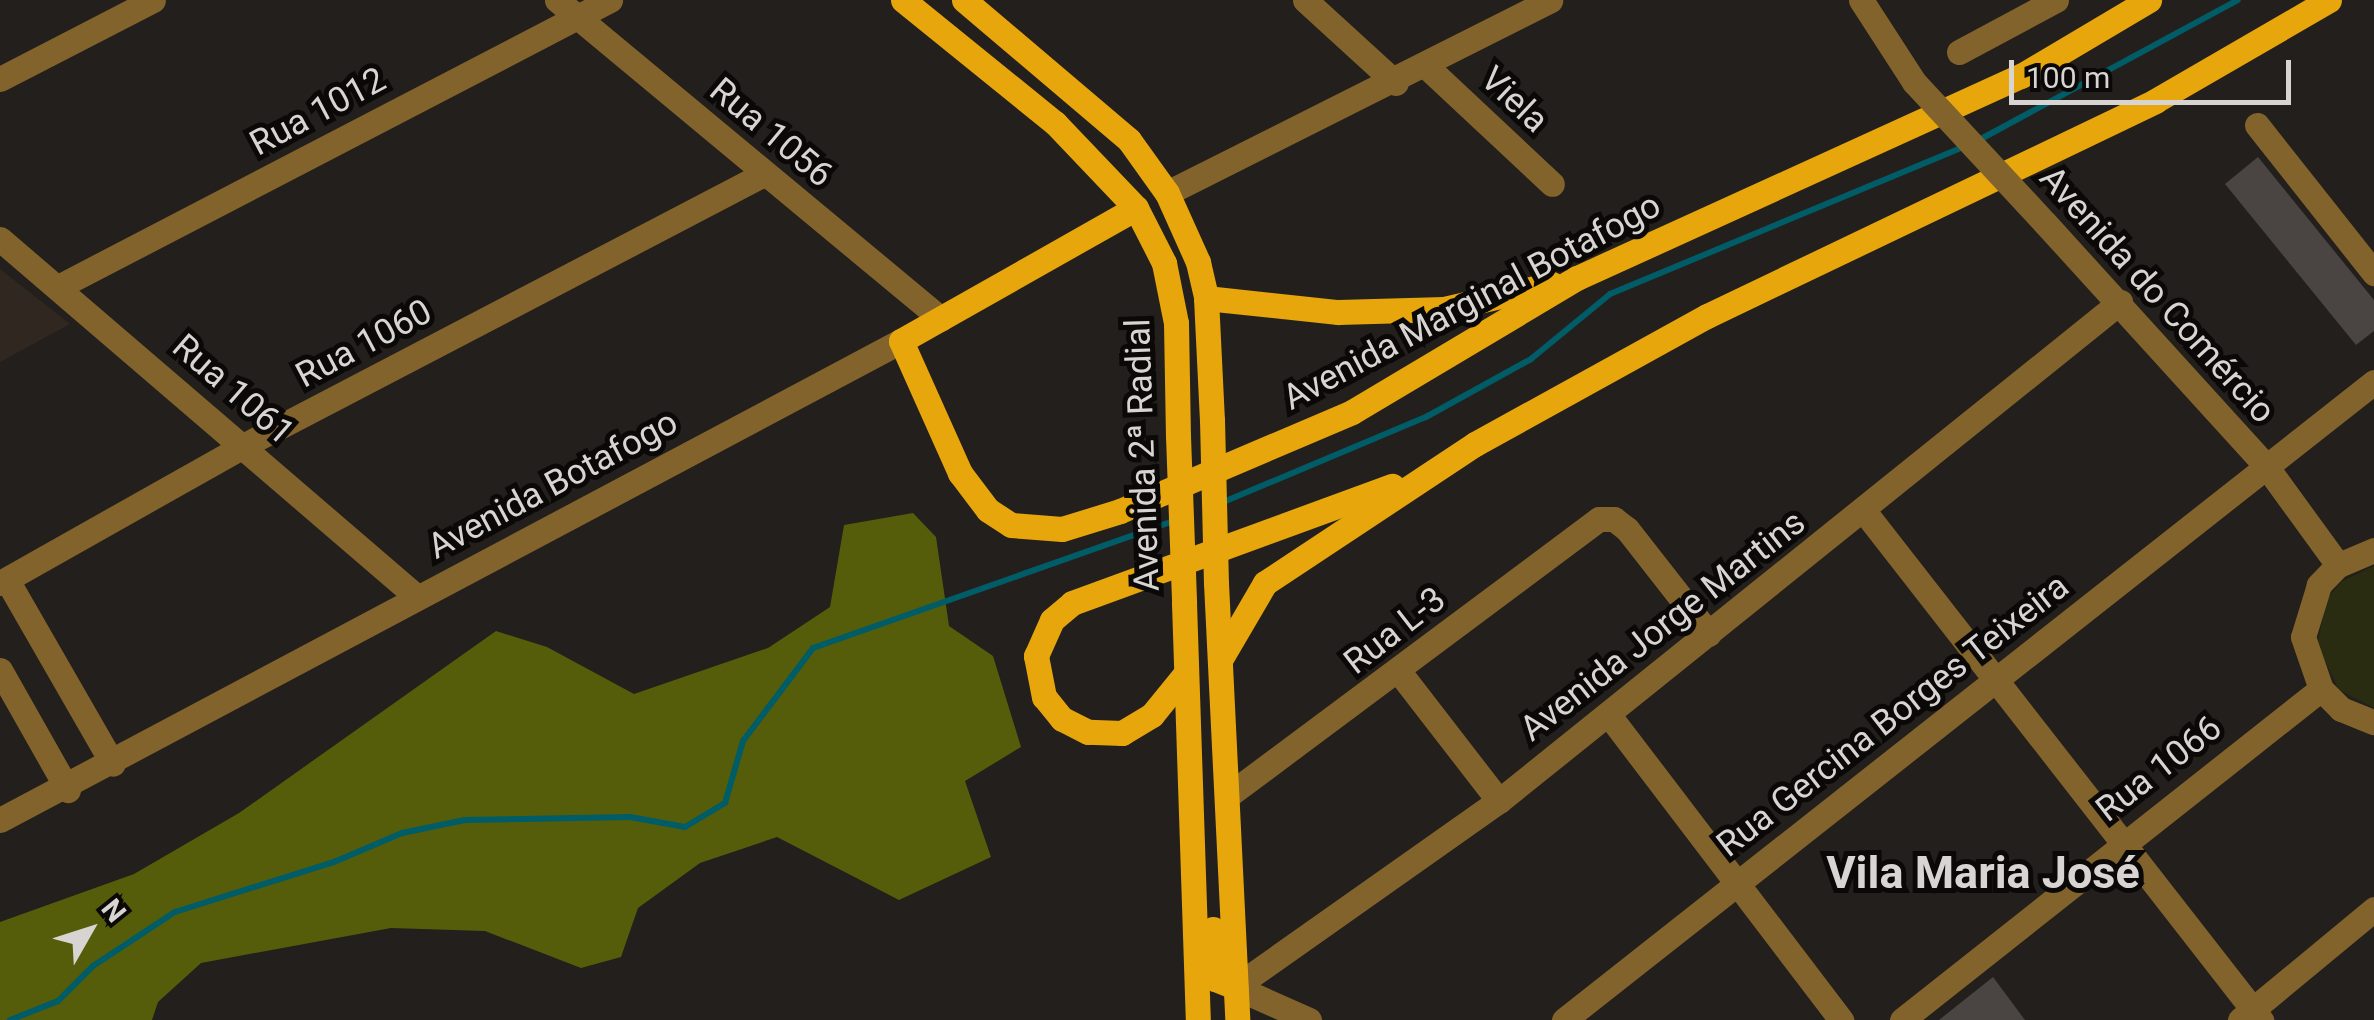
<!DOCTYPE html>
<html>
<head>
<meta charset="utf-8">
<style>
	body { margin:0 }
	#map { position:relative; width:2374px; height:1020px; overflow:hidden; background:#231f1c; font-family:Roboto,sans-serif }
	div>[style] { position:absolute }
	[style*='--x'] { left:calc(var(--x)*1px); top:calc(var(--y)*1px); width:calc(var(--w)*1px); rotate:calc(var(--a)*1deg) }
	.built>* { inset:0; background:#302721 }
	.green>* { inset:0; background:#292c10 }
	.forest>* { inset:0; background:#555d0a }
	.stream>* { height:6px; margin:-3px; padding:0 3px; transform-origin:3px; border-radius:3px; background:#005c66 }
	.building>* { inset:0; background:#4a4542 }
	.minor>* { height:25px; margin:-12.5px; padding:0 12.5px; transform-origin:12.5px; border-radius:12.5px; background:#82632b }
	.major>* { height:25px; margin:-12.5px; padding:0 12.5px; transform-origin:12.5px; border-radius:12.5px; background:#e6a60c }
	.minor-bridge>* { height:25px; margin:-12.5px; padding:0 12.5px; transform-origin:12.5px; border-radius:12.5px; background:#82632b }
	.major-bridge>* { height:25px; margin:-12.5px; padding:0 12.5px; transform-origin:12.5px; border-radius:12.5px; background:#e6a60c }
	span { translate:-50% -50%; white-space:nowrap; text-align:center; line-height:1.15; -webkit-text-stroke:10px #0b0908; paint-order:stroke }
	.street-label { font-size:35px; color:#d7d4d2 }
	.district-label { font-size:45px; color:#d7d4d2; font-weight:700 }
	.north { position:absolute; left:40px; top:880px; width:100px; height:100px; -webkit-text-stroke:8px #0b0908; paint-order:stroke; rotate:51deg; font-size:28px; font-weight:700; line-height:40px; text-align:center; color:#d7d4d2 }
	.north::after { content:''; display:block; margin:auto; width:35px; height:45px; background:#d7d4d2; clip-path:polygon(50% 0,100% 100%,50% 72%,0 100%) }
	.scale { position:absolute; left:2009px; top:60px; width:282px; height:45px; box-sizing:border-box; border:5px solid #d7d4d2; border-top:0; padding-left:12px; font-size:30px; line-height:35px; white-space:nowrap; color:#d7d4d2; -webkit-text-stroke:8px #0b0908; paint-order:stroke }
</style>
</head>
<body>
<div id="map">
	<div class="built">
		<i style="clip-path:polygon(0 269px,70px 324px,0 362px)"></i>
	</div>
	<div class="green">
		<i style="clip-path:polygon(2374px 566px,2374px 708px,2339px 690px,2317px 645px,2327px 599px,2341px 582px)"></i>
	</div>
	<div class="forest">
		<i style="clip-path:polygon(913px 513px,936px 537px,949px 626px,993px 656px,1021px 747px,965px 781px,991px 857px,899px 900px,777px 837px,700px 863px,638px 908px,621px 957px,581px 968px,485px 931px,391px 928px,201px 963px,158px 1002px,152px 1020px,0 1020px,0 922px,134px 874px,239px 813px,496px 631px,547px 647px,634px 694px,768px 648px,830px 607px,844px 525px)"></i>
	</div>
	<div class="stream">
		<i style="--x:1979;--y:140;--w:294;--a:-28.4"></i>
		<i style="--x:1221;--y:503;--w:222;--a:-22.8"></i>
		<i style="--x:1426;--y:417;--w:120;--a:-28.9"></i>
		<i style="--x:1531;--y:359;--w:102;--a:-39.4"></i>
		<i style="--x:1610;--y:294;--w:382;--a:-22.6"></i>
		<i style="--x:10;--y:1020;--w:52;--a:-21.6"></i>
		<i style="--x:58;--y:1001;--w:49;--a:-45"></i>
		<i style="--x:93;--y:966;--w:98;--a:-33.4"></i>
		<i style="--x:175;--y:912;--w:167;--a:-17.5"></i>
		<i style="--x:334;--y:862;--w:74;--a:-23.1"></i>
		<i style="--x:402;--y:833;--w:64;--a:-11.7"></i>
		<i style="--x:465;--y:820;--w:165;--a:-1"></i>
		<i style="--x:630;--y:817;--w:56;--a:10.3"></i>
		<i style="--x:685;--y:827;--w:47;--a:-31"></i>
		<i style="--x:725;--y:803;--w:65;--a:-73.8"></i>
		<i style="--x:743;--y:741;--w:116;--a:-53"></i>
		<i style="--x:813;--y:648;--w:386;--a:-19.4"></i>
	</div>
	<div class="building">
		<i style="clip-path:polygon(2258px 157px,2374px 300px,2374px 331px,2356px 345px,2225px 184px)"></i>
		<i style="clip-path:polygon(1993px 977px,2025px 1020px,1939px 1020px)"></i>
	</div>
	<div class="minor">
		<i style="--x:557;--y:0;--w:499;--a:39.7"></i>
		<i style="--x:1305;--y:0;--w:123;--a:42.4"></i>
		<i style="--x:1861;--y:0;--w:98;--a:57.1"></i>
		<i style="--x:1959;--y:52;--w:110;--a:-28.2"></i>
		<i style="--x:1427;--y:67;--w:171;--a:43.1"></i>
		<i style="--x:0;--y:79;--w:172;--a:-27.3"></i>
		<i style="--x:2257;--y:125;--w:189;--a:51.7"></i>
		<i style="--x:1167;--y:193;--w:429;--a:-26.7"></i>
		<i style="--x:2045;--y:223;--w:328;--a:47.7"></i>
		<i style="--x:2266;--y:466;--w:122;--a:54"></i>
		<i style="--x:0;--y:239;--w:548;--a:40.64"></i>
		<i style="--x:60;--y:286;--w:620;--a:-27.47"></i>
		<i style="--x:1864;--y:511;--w:646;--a:52.05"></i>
		<i style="--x:2374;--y:550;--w:39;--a:157"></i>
		<i style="--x:2338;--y:565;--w:28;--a:134"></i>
		<i style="--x:2319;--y:585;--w:54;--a:107.1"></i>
		<i style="--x:2303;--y:637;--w:55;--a:70.9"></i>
		<i style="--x:2321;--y:689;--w:28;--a:45"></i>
		<i style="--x:2341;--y:709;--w:35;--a:22"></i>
		<i style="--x:7;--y:580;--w:212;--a:60.1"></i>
		<i style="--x:0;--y:583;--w:279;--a:-29.4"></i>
		<i style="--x:243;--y:446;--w:588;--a:-27.57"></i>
		<i style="--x:0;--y:670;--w:138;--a:60.5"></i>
		<i style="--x:1400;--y:673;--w:162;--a:52.3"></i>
		<i style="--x:1608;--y:714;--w:385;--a:52.7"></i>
		<i style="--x:1230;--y:794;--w:460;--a:-36.7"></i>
		<i style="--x:1599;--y:519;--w:15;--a:0"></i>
		<i style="--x:1614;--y:519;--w:16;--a:38"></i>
		<i style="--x:1627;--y:529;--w:133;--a:52"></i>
		<i style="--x:0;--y:820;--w:1020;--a:-28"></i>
		<i style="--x:1235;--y:987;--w:323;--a:-35.2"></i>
		<i style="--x:1499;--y:801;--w:797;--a:-38.78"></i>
		<i style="--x:1235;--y:987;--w:81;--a:24"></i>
		<i style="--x:1564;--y:1020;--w:1031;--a:-38.23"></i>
		<i style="--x:1902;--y:1020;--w:534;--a:-38.31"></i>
		<i style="--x:2240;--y:1020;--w:174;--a:-39.6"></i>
	</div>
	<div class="major">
		<i style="--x:903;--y:0;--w:196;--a:39"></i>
		<i style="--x:1055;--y:123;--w:117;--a:46.4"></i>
		<i style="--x:1136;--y:208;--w:62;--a:63"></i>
		<i style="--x:1164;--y:263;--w:61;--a:78.7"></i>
		<i style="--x:1176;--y:323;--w:113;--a:89"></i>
		<i style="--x:964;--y:0;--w:216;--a:40.3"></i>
		<i style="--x:1129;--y:140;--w:65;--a:54.4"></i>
		<i style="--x:1167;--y:193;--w:76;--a:65.8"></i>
		<i style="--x:1198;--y:262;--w:37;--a:77"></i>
		<i style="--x:1206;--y:298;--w:122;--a:87.2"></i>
		<i style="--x:1136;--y:208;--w:270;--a:150.5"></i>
		<i style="--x:901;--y:341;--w:145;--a:65.9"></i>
		<i style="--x:960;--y:473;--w:46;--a:52.9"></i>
		<i style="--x:988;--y:510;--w:27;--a:33"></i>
		<i style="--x:1011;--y:525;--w:51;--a:4.5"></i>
		<i style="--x:1062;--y:529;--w:61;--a:-17.2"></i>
		<i style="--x:1120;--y:511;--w:252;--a:-23.1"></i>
		<i style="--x:1352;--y:412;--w:262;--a:-30.8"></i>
		<i style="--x:1577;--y:278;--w:488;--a:-24.5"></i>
		<i style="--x:2021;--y:76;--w:149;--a:-30.7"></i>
		<i style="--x:1206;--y:298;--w:133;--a:6.1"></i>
		<i style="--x:1338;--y:312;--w:106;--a:-1.6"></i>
		<i style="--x:1444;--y:309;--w:111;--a:-13"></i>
		<i style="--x:1216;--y:583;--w:438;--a:87.2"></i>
		<i style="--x:1184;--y:603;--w:417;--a:88.1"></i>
		<i style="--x:1220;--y:660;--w:89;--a:-59.7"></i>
		<i style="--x:1265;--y:583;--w:252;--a:-33.5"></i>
		<i style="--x:1475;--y:444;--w:265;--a:-28.9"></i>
		<i style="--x:1707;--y:316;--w:497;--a:-25.6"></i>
		<i style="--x:2155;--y:101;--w:201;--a:-30.1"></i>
		<i style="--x:1186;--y:673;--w:54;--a:129"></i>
		<i style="--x:1152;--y:715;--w:35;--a:149"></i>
		<i style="--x:1122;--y:733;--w:34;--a:-178"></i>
		<i style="--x:1088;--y:732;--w:29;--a:-153"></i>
		<i style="--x:1062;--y:719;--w:28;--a:-129"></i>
		<i style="--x:1044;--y:697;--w:42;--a:-101"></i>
		<i style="--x:1036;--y:656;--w:39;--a:-66"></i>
		<i style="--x:1052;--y:620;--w:26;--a:-40"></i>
		<i style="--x:1072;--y:603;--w:341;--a:-20.1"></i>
		<i style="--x:1213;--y:929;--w:50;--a:87.7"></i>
		<i style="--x:1215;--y:979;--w:22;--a:22"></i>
	</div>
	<div class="minor-bridge">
		<i style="--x:1914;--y:82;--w:192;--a:47.1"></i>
	</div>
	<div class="major-bridge">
		<i style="--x:1212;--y:420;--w:163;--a:88.6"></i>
		<i style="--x:1178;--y:436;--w:167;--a:87.9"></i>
	</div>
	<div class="street-label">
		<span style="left:1514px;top:100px;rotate:43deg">Viela</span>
		<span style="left:318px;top:112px;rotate:-28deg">Rua 1012</span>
		<span style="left:771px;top:133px;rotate:40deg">Rua 1056</span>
		<span style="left:2157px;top:295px;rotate:48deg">Avenida do Comércio</span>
		<span style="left:1472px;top:302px;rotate:-28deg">Avenida Marginal Botafogo</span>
		<span style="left:364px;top:344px;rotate:-28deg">Rua 1060</span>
		<span style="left:233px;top:390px;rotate:41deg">Rua 1061</span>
		<span style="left:1143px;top:455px;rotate:-92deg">Avenida 2ª Radial</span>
		<span style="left:553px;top:485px;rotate:-28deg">Avenida Botafogo</span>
		<span style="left:1663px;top:626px;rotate:-38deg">Avenida Jorge Martins</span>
		<span style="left:1395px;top:631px;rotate:-38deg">Rua L-3</span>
		<span style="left:1893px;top:716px;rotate:-38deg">Rua Gercina Borges Teixeira</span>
		<span style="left:2159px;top:769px;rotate:-38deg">Rua 1066</span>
	</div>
	<div class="district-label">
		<span style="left:1983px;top:873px">Vila Maria José</span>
	</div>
	<div class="north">N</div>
	<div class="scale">100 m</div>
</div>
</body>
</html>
